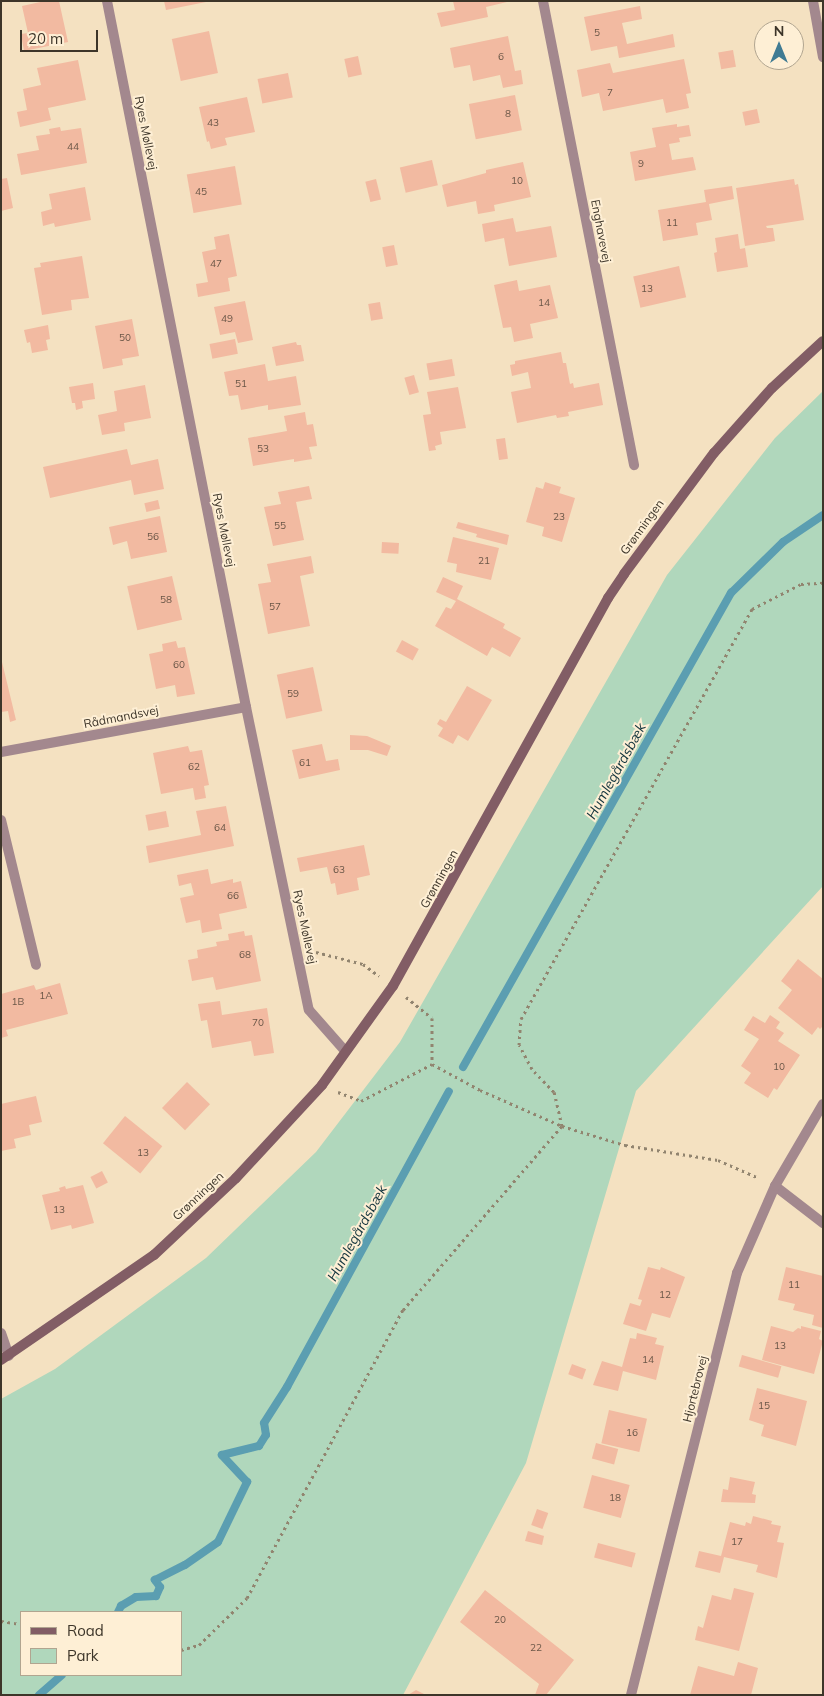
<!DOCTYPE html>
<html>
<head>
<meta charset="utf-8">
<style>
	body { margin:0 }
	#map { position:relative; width:824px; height:1696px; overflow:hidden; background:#f4e1c1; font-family:Mulish,sans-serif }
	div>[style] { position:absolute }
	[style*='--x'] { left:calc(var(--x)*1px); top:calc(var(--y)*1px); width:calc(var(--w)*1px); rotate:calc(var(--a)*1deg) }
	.green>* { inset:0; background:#b0d7bc }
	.stream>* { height:8px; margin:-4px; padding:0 4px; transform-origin:4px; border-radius:4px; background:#5b9eb1 }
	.building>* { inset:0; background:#f2baa1; transform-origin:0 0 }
	.path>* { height:3px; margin-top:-1.5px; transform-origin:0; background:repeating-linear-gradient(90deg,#91846f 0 2.5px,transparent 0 6.5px) }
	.lane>* { height:10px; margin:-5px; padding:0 5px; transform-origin:5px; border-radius:5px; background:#a3888e }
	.street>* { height:10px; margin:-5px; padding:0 5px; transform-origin:5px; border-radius:5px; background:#a3888e }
	.secondary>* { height:10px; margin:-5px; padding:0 5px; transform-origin:5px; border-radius:5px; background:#825d65 }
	span { translate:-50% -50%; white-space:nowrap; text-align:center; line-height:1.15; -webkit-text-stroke:4px #feefd5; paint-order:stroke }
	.number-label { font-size:10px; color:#6a5647 }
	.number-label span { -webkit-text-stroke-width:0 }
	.street-label { font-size:12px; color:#3d3529 }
	.water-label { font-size:14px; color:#11333c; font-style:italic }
	.frame { position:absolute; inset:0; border:2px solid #3d3529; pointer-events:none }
	.legend { position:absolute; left:20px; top:1611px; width:162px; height:65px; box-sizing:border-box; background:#feefd5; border:1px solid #b1a590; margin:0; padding:6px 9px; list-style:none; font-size:15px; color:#3d3529 }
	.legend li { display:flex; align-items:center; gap:10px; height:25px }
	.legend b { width:25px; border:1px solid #b1a590 }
	.north { position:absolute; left:754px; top:20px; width:50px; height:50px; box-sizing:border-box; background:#feefd5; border:1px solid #b1a590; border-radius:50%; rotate:0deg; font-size:14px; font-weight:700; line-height:20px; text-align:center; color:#3d3529 }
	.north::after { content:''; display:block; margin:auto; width:18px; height:22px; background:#407b93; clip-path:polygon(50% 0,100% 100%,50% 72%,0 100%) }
	.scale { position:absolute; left:20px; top:30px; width:78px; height:22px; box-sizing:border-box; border:2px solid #3d3529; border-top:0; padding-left:6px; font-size:15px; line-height:18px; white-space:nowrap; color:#3d3529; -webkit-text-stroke:4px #feefd5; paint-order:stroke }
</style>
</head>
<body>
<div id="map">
	<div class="green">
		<i style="clip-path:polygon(evenodd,823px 391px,823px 886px,636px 1091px,526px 1463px,403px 1695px,1px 1695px,1px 1399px,55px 1369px,206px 1258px,316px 1152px,400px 1042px,667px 575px,775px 438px,823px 391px,21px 1612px,181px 1612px,181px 1675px,21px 1675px,21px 1612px)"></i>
	</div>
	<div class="stream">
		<i style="--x:463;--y:1067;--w:545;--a:-60.52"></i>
		<i style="--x:731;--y:593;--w:73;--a:-44.4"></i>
		<i style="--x:783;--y:542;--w:48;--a:-34"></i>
		<i style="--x:118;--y:1612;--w:7;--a:-63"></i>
		<i style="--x:121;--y:1606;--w:17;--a:-31"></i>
		<i style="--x:136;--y:1597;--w:20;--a:-3"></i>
		<i style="--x:156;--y:1596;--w:10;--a:-66"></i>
		<i style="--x:160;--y:1587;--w:9;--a:-126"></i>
		<i style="--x:155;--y:1580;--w:34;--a:-27"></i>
		<i style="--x:185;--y:1565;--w:40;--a:-34.9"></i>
		<i style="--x:218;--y:1542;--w:67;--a:-64.2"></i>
		<i style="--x:247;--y:1482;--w:37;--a:-133"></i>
		<i style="--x:222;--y:1455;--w:38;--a:-14"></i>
		<i style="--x:259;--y:1446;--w:13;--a:-58"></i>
		<i style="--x:266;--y:1435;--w:12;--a:-99"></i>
		<i style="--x:264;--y:1423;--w:43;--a:-57.4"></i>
		<i style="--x:287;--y:1387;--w:337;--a:-61.3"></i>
		<i style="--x:39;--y:1695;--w:30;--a:-41"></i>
	</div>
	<div class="building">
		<i style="clip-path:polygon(45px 1px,59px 1px,68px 42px,24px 51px,21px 34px,28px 33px,22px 6px)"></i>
		<i style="clip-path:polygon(164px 1px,206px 1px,206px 2px,166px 10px)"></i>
		<i style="clip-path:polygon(453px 1px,507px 1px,507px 2px,486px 7px,488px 17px,441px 27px,437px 13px,455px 10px)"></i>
		<i style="clip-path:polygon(640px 6px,642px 19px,622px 23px,627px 44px,673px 34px,675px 47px,619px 58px,617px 46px,591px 51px,584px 17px)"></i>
		<i style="left:209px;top:31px;width:43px;height:38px;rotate:78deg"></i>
		<i style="clip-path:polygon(508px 36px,515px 71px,521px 70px,523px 84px,503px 88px,500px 75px,473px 81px,470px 65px,454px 68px,450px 48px)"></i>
		<i style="left:733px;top:50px;width:17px;height:15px;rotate:80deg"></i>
		<i style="left:358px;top:56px;width:19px;height:14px;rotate:78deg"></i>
		<i style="clip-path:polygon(684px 59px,691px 93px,686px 94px,689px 108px,666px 113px,663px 99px,603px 111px,599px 93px,582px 97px,577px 70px,610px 63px,613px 73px)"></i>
		<i style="clip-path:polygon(78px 60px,86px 100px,48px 108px,51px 120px,20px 127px,17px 112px,27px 110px,23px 89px,41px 85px,37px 68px)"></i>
		<i style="left:288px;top:73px;width:25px;height:31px;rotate:79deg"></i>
		<i style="left:515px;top:95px;width:36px;height:47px;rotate:79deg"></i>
		<i style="clip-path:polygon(247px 97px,255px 132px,225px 138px,227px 145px,211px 149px,209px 141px,207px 142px,199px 107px)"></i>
		<i style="left:757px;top:109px;width:14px;height:15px;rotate:78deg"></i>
		<i style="clip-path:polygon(677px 124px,677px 127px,689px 125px,691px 136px,679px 138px,680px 142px,669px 144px,672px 160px,693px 157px,696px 170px,635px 181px,630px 152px,656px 147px,652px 128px)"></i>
		<i style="clip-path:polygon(60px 127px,61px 131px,81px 128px,87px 163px,21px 175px,17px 154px,39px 150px,36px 136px,50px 134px,49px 129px)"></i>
		<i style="left:432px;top:160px;width:26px;height:33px;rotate:77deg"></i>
		<i style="clip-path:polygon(523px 162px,531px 197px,494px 205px,495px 211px,478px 214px,476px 201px,447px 207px,442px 185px,486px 173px,486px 170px)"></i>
		<i style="left:235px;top:166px;width:39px;height:49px;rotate:80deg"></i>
		<i style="clip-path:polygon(7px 178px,13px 208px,1px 211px,1px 179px)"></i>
		<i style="left:376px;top:179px;width:21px;height:11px;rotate:76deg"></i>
		<i style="clip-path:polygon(794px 179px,795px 185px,798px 184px,804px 220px,766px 226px,767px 228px,773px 228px,775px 241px,745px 246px,736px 188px)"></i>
		<i style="clip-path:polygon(732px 186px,734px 199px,709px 204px,712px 220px,696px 223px,698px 235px,663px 241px,658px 210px,706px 202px,704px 190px)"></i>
		<i style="clip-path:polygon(85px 187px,91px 220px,55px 227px,54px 223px,43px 226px,41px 212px,52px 209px,49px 194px)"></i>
		<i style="clip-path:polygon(513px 218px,516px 232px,551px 226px,557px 257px,509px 266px,504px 238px,485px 242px,482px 224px)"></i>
		<i style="clip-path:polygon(229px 234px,237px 276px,228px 278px,230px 291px,198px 297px,196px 284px,208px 282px,202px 252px,216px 249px,214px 237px)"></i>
		<i style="clip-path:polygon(738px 234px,740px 249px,745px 248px,748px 267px,717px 272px,714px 253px,717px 252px,715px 238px)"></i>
		<i style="left:394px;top:245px;width:20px;height:12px;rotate:79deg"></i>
		<i style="clip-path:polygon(82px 256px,89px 298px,71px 300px,72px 310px,42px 315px,34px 268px,41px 267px,40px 263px)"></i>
		<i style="left:679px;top:266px;width:32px;height:47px;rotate:77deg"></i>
		<i style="clip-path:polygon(517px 280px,519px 291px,550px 285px,558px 318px,530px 324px,533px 338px,514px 342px,511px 327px,503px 328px,494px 285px)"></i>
		<i style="clip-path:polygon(245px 301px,253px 340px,238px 343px,235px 332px,220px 335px,214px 307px)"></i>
		<i style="left:380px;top:302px;width:17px;height:12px;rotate:80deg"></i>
		<i style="clip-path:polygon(132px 319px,139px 356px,122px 359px,123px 365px,103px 369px,95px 326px)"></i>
		<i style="clip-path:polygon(48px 325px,50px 339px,46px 340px,48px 350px,32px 353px,30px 342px,27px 343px,24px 330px)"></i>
		<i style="left:235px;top:339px;width:15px;height:26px;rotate:79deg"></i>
		<i style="clip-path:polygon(296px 342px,297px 345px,301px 345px,304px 361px,276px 366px,272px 347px)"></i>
		<i style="clip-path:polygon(561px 352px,563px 363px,566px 363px,570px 384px,573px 383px,574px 388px,599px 383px,603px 405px,568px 412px,569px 416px,557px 418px,556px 415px,517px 423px,511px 392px,531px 388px,528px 372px,512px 376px,510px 365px,515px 364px,515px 361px)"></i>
		<i style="left:452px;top:359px;width:17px;height:26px;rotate:80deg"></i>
		<i style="clip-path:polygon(265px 364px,268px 381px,296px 376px,301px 405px,268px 410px,268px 405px,241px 410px,238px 395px,229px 396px,224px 372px)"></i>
		<i style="left:414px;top:375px;width:18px;height:10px;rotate:74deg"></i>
		<i style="clip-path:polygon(93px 383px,95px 399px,82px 401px,83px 408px,76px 410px,75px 403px,72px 403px,69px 387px)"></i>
		<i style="clip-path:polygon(145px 385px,151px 418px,124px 423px,125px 431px,102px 435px,98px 415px,117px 411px,114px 391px)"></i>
		<i style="clip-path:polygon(458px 387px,466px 428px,440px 432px,442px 444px,435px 446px,436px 450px,429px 451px,423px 415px,431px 414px,427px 392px)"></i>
		<i style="clip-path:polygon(305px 412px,307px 425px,313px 424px,317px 446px,309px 447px,312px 459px,294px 462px,294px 459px,253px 466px,248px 438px,287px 431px,284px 416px)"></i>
		<i style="left:505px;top:438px;width:21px;height:9px;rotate:82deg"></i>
		<i style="clip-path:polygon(127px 449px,131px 465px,158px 459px,164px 489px,134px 495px,131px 480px,50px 498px,43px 467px)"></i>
		<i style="clip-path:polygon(545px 482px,561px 487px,559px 493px,575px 498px,562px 542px,542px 536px,544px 527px,526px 522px,536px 487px,543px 489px)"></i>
		<i style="clip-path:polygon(309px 486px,312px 499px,296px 502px,304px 540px,273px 546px,264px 507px,281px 504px,278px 492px)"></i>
		<i style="left:158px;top:500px;width:9px;height:14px;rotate:77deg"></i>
		<i style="clip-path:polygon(160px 516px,167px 552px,131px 559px,127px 541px,113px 545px,109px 527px)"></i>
		<i style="clip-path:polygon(458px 522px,509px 535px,507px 545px,476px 537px,477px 534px,456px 528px)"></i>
		<i style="clip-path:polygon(453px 537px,499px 548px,491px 580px,456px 572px,457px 564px,447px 562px)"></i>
		<i style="left:382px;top:542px;width:17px;height:11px;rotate:3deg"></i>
		<i style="clip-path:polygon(311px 556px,314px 573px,300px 576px,310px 626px,268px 634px,258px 584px,271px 582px,267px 564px)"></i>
		<i style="left:172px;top:576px;width:45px;height:46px;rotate:77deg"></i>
		<i style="clip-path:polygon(443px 577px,463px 586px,457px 599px,505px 624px,503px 628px,521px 638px,510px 657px,492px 647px,487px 656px,435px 626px,446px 607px,451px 609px,456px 601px,436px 592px)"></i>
		<i style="left:402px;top:640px;width:19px;height:13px;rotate:28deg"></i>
		<i style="clip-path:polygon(176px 641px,178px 648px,185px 647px,195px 694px,177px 697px,175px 685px,156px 689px,149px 654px,163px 651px,162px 644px)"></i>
		<i style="clip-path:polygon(2px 662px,16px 720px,10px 722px,8px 711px,1px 712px)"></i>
		<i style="left:313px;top:667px;width:45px;height:37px;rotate:78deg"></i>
		<i style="clip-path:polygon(467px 686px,492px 700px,468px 741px,458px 735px,453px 744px,438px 736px,443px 728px,437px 724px,440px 719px,446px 722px)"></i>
		<i style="clip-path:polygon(350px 735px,367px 736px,391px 746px,387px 756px,368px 750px,350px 750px)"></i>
		<i style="clip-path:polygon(322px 744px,326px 761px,338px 759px,340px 770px,299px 779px,292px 750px)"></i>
		<i style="clip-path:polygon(188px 746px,190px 752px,202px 750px,209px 785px,204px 786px,206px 798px,195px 800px,193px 788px,161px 794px,153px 753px)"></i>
		<i style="clip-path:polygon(226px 806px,234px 846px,149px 863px,146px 846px,201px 835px,196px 811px)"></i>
		<i style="left:166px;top:811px;width:16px;height:21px;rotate:79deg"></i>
		<i style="clip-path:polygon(364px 845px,370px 875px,357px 878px,359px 890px,337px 895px,335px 883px,331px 884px,327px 867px,300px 872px,297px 858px)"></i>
		<i style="clip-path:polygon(208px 869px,211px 884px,233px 879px,233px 883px,241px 881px,247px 908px,219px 914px,222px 929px,202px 933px,200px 920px,186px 923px,180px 898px,194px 895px,191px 883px,179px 886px,177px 875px)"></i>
		<i style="clip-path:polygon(244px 931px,245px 936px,252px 935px,261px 981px,216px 990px,213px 977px,192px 981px,188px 960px,198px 958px,197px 950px,217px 946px,216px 942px,229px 940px,228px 934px)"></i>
		<i style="clip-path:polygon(798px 959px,823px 979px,823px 1026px,820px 1029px,818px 1027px,812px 1035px,778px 1008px,792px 990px,781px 981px)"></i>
		<i style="clip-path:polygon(60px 983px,68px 1014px,6px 1030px,8px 1036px,1px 1038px,1px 994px,34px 985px,36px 990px)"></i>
		<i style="clip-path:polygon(220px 1001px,222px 1015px,267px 1008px,274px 1053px,254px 1056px,251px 1041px,212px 1048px,207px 1020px,201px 1021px,198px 1004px)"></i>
		<i style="clip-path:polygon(770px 1015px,780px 1022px,776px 1028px,784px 1033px,778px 1041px,800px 1055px,777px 1090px,774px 1088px,768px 1098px,744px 1083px,751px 1073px,741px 1066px,759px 1039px,744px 1030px,753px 1016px,765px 1023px)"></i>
		<i style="left:187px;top:1082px;width:32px;height:36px;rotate:44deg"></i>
		<i style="clip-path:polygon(36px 1096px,42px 1122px,29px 1125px,31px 1135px,14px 1139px,16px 1148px,1px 1151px,1px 1104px)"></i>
		<i style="left:125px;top:1116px;width:48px;height:35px;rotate:39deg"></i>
		<i style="left:102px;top:1171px;width:13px;height:13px;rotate:63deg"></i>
		<i style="clip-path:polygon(83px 1185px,94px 1223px,72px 1229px,71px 1225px,51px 1230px,42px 1195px,60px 1191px,59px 1188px,65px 1186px,66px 1189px)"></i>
		<i style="clip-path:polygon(648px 1267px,660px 1270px,661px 1267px,685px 1277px,670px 1318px,652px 1313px,646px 1331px,623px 1324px,630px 1303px,640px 1306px,642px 1300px,638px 1299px)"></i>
		<i style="clip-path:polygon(786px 1267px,823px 1276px,823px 1328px,812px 1325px,814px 1315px,793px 1310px,795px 1304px,778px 1300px)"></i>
		<i style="clip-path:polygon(771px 1326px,793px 1332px,798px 1328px,801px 1329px,801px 1326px,821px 1331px,819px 1339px,823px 1341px,814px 1374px,762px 1360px)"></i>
		<i style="clip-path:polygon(637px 1333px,657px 1338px,655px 1344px,664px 1346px,656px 1380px,623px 1371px,618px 1391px,593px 1385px,602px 1361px,622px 1367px,630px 1338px,636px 1339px)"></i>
		<i style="left:742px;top:1355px;width:41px;height:12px;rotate:16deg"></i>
		<i style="left:572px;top:1364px;width:15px;height:11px;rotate:20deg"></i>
		<i style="clip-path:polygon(757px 1388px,807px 1401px,796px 1446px,761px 1436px,764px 1425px,749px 1420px)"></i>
		<i style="left:609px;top:1410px;width:39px;height:34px;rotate:13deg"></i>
		<i style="left:596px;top:1443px;width:23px;height:16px;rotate:15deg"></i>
		<i style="left:592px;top:1475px;width:39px;height:34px;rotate:15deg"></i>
		<i style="clip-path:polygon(730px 1477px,755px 1482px,752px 1494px,756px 1495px,755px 1503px,721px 1502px,723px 1489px,728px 1490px)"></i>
		<i style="left:537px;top:1509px;width:12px;height:17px;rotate:20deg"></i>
		<i style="clip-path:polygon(753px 1516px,772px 1521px,771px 1524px,781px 1526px,777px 1542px,784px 1543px,777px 1578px,756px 1572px,758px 1565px,724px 1557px,720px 1573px,695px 1567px,699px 1551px,721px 1556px,730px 1522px,745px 1526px,746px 1522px,751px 1524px)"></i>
		<i style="clip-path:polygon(528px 1531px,544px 1536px,542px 1545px,525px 1541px)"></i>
		<i style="left:598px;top:1543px;width:39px;height:15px;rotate:15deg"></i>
		<i style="clip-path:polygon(734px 1588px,754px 1593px,739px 1651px,695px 1640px,698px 1626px,703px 1628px,712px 1595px,731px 1600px)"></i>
		<i style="clip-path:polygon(485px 1590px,574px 1660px,546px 1695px,535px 1695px,539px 1684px,460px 1622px)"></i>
		<i style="clip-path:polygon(738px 1662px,758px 1668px,751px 1695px,690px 1695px,698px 1666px,734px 1676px)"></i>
		<i style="clip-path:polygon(416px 1690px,426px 1695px,408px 1695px)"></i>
	</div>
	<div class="path">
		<i style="--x:316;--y:952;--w:49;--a:14.3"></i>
		<i style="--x:363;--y:964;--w:20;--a:37"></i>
		<i style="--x:406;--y:997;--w:33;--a:39"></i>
		<i style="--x:432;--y:1018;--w:46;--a:90"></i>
		<i style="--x:338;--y:1092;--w:25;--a:21"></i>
		<i style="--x:361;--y:1101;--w:80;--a:-27.5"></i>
		<i style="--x:432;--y:1064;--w:55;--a:28.4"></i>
		<i style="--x:480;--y:1090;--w:90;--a:23.7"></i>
		<i style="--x:562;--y:1126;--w:66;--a:16.8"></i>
		<i style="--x:625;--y:1145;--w:94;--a:9.2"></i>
		<i style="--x:718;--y:1160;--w:45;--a:23.7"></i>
		<i style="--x:1;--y:1621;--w:20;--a:9"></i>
		<i style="--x:181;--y:1650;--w:19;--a:-16"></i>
		<i style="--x:199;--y:1645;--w:67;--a:-44.4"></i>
		<i style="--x:247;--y:1598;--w:328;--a:-61.6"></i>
		<i style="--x:403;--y:1310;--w:243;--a:-49.2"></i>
		<i style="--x:562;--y:1126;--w:35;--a:-103"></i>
		<i style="--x:554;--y:1092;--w:32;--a:-134"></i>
		<i style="--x:532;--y:1069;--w:27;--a:-118"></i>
		<i style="--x:519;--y:1045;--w:26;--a:-86"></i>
		<i style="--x:521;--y:1019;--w:471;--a:-60.6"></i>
		<i style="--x:752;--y:609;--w:55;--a:-27"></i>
		<i style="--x:801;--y:584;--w:22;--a:-3"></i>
	</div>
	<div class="lane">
		<i style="--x:1;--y:820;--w:149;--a:76.4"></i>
	</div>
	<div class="street">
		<i style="--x:107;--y:1;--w:720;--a:78.86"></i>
		<i style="--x:246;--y:707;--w:309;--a:78.3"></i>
		<i style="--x:309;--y:1010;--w:55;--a:48.7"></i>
		<i style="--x:543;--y:1;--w:473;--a:78.9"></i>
		<i style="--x:813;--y:1;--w:57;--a:79.9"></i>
		<i style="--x:1;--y:752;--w:249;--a:-10.4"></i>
		<i style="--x:775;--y:1186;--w:61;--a:37.6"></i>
		<i style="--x:1;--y:1333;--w:24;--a:71"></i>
		<i style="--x:631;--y:1695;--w:435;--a:-75.9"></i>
		<i style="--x:737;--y:1273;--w:95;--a:-66.4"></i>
		<i style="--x:775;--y:1186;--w:95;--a:-59.7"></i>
	</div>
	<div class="secondary">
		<i style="--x:1;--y:1360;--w:186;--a:-34.5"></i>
		<i style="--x:154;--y:1255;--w:112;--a:-43.2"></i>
		<i style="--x:236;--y:1178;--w:127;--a:-47.2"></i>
		<i style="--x:322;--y:1085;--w:122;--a:-54.4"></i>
		<i style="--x:393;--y:986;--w:444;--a:-61"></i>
		<i style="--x:608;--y:598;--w:29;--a:-56"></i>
		<i style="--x:624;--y:574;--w:151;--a:-53.4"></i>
		<i style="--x:714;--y:453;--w:87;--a:-48.3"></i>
		<i style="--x:772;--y:388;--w:69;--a:-42.7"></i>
	</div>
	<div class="number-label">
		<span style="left:597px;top:33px">5</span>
		<span style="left:501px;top:57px">6</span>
		<span style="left:610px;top:93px">7</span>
		<span style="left:508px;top:114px">8</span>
		<span style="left:213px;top:123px">43</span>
		<span style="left:73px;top:147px">44</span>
		<span style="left:641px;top:164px">9</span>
		<span style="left:517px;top:181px">10</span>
		<span style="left:201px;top:192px">45</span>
		<span style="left:672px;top:223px">11</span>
		<span style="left:216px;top:264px">47</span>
		<span style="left:647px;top:289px">13</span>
		<span style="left:544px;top:303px">14</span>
		<span style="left:227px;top:319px">49</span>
		<span style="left:125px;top:338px">50</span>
		<span style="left:241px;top:384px">51</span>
		<span style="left:263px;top:449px">53</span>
		<span style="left:559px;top:517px">23</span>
		<span style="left:280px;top:526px">55</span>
		<span style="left:153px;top:537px">56</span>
		<span style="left:484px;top:561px">21</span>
		<span style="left:166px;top:600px">58</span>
		<span style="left:275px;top:607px">57</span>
		<span style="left:179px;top:665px">60</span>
		<span style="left:293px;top:694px">59</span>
		<span style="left:305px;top:763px">61</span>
		<span style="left:194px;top:767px">62</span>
		<span style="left:220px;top:828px">64</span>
		<span style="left:339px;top:870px">63</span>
		<span style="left:233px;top:896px">66</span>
		<span style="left:245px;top:955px">68</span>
		<span style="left:46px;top:996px">1A</span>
		<span style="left:18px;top:1002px">1B</span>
		<span style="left:258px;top:1023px">70</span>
		<span style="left:779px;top:1067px">10</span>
		<span style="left:143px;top:1153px">13</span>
		<span style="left:59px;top:1210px">13</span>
		<span style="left:794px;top:1285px">11</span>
		<span style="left:665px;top:1295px">12</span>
		<span style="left:780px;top:1346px">13</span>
		<span style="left:648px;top:1360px">14</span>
		<span style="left:764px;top:1406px">15</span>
		<span style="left:632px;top:1433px">16</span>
		<span style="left:615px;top:1498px">18</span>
		<span style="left:737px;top:1542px">17</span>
		<span style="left:500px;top:1620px">20</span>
		<span style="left:536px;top:1648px">22</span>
	</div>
	<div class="street-label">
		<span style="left:146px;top:133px;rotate:79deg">Ryes Møllevej</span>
		<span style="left:601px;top:231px;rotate:79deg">Enghavevej</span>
		<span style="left:642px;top:527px;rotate:-54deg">Grønningen</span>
		<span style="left:224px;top:530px;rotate:79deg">Ryes Møllevej</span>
		<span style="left:121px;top:717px;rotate:-11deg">Rådmandsvej</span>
		<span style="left:439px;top:879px;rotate:-61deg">Grønningen</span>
		<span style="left:305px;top:927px;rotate:78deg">Ryes Møllevej</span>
		<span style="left:198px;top:1196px;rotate:-43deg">Grønningen</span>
		<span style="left:695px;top:1389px;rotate:-76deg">Hjortebrovej</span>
	</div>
	<div class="water-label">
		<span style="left:616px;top:771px;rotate:-61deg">Humlegårdsbæk</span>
		<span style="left:357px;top:1233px;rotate:-61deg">Humlegårdsbæk</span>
	</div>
	<div class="frame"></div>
	<ul class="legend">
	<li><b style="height:6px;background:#825d65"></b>Road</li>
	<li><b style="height:14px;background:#b0d7bc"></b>Park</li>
	</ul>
	<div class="north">N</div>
	<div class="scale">20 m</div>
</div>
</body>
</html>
